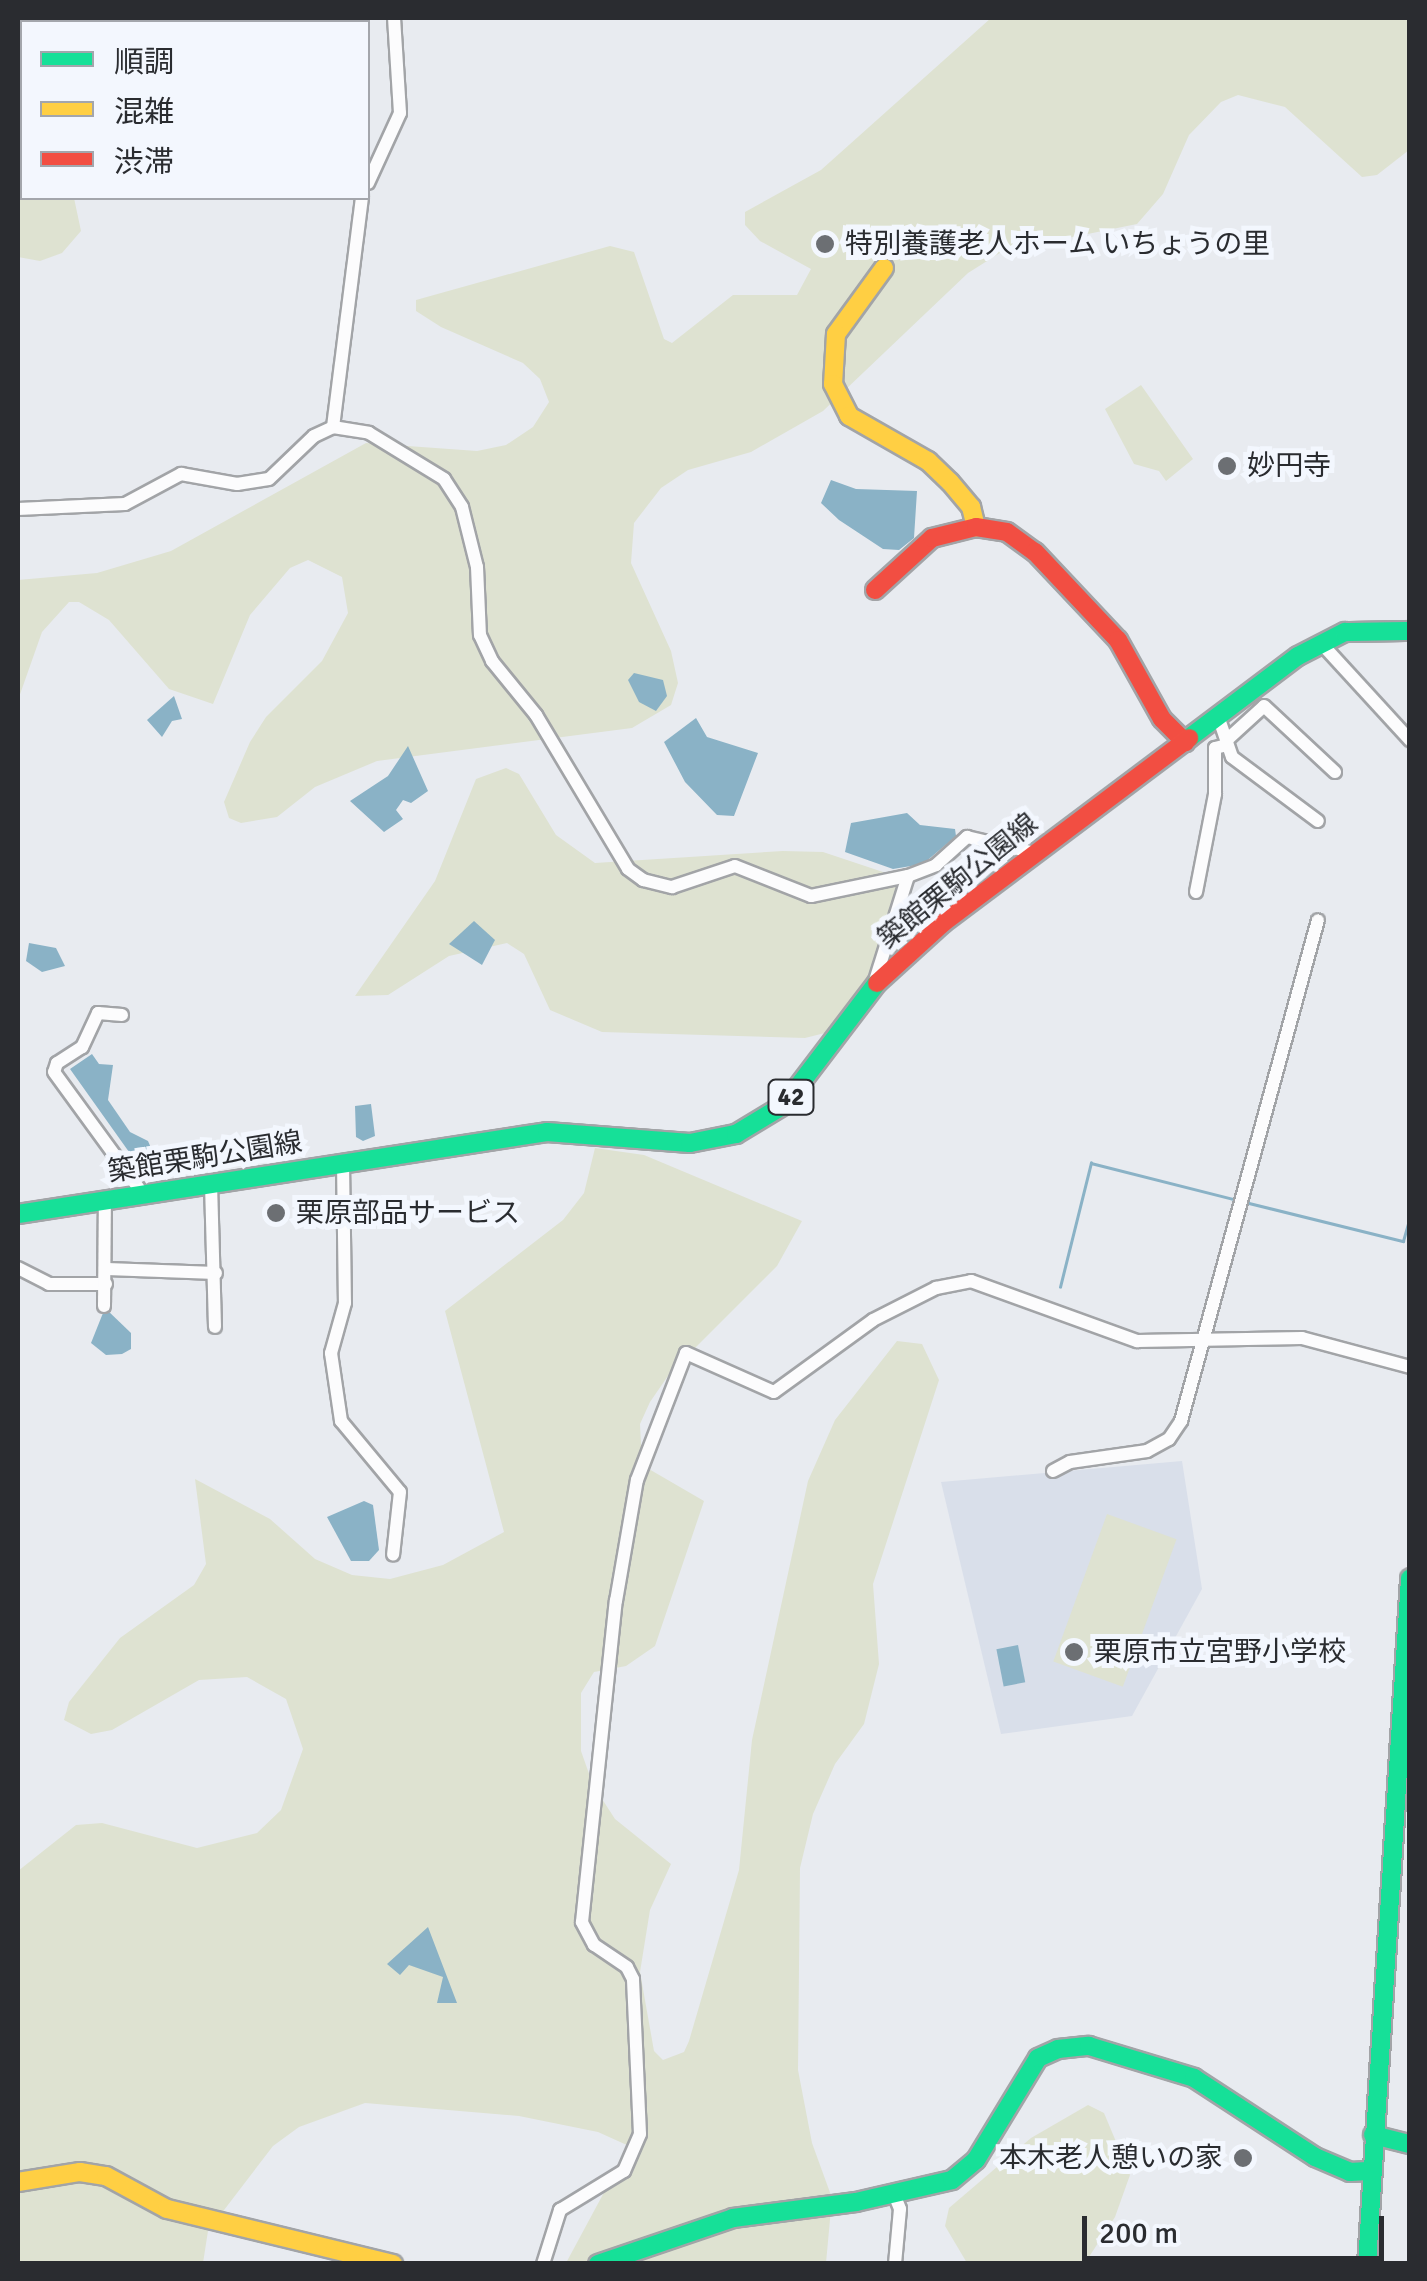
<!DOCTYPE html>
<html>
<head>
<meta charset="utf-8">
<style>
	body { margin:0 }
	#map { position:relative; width:1427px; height:2281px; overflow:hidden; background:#e8ebf0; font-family:Signika,"Noto Sans JP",sans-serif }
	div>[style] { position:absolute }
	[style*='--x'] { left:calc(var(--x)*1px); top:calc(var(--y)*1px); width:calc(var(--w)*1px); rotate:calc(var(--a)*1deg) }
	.built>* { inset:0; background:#d9dfea }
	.green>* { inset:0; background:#dee2d1; transform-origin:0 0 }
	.water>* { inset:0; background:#8ab2c6; transform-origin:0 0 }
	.stream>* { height:2.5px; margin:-1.25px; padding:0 1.25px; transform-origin:1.25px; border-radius:1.25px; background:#8ab2c6 }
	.roads { filter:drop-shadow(2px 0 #a2a4a7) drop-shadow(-2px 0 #a2a4a7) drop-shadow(0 2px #a2a4a7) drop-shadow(0 -2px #a2a4a7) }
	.street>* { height:12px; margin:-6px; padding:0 6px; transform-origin:6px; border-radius:6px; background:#fcfcfd }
	.fast>* { height:18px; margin:-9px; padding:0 9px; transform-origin:9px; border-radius:9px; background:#16e098 }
	.slow>* { height:18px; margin:-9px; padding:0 9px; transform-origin:9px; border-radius:9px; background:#ffcf43 }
	.jam>* { height:18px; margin:-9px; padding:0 9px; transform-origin:9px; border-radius:9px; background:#f24e42 }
	.dots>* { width:28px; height:28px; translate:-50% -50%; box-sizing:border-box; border:5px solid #f3f7fe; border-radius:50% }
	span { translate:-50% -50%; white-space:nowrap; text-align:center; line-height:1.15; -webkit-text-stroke:10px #f3f7fe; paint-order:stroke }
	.shield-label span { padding:2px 8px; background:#f3f7fe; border:2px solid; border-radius:8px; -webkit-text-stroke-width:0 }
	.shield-label { font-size:25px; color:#2a2c30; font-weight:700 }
	.poi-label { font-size:28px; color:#2a2c30 }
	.left { translate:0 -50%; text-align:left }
	.right { translate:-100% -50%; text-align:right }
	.street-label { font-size:28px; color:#2a2c30 }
	.frame { position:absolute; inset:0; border:20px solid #2a2c30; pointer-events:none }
	.legend { position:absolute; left:20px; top:20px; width:350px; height:180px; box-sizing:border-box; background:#f3f7fe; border:2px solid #a3a6ac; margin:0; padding:12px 18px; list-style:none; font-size:30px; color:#2a2c30 }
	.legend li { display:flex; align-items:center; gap:20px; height:50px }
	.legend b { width:50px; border:2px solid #a3a6ac }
	.scale { position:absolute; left:1082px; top:2216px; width:302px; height:45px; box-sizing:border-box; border:5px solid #2a2c30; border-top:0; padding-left:12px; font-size:30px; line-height:35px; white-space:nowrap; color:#2a2c30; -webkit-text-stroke:8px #f3f7fe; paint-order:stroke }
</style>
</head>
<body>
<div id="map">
	<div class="built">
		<i style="clip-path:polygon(1182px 1461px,1202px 1589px,1132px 1716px,1001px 1734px,941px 1482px)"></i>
	</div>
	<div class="green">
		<i style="clip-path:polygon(991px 18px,1409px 18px,1409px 150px,1377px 175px,1362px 177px,1285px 107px,1238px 95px,1221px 102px,1189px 135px,1163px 194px,1137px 224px,1003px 251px,968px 273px,823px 411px,751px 452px,688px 470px,661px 488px,634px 523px,631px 563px,671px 651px,678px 683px,671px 705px,632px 728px,377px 761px,315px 787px,277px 817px,241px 823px,229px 818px,224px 802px,250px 742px,266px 717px,322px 661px,348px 613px,342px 577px,308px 560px,290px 568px,250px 615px,213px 704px,169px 689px,109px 620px,79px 602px,69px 602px,42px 632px,18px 700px,18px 580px,97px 573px,171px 551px,366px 443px,477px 451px,506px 445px,533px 427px,549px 402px,540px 379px,523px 363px,441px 327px,416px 311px,416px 300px,610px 246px,634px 252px,664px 339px,672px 343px,733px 295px,797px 295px,811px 269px,760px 241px,745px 225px,745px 212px,821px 170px)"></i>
		<i style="clip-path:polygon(18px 117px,22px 198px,74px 198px,81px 231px,62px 253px,40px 261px,18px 257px)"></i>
		<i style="clip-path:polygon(1141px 385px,1193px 459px,1166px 481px,1159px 471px,1134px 464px,1105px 409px)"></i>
		<i style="clip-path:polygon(506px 768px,519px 774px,556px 835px,595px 863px,783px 851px,823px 852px,886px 873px,921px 904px,905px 970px,845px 1028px,805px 1038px,602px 1032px,550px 1010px,524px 954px,507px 943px,449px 956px,388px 995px,355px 996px,435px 881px,476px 779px)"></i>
		<i style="clip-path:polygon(595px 1148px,644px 1155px,802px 1221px,777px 1266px,670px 1373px,650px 1402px,640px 1424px,642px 1465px,704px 1501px,655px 1646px,626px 1666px,594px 1672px,581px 1693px,581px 1751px,593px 1785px,615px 1819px,671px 1864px,650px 1910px,640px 1972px,654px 2051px,663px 2060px,684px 2052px,689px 2041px,739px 1870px,752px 1740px,808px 1481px,835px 1420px,897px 1341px,922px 1344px,939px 1380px,873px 1584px,879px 1664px,864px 1724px,835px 1764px,813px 1814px,800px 1868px,798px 2070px,812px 2143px,832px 2198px,826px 2263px,566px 2263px,629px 2146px,598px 2132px,519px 2116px,365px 2103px,299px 2127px,273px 2146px,208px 2231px,203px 2263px,18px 2264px,18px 1871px,76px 1825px,102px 1823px,197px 1848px,257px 1833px,281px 1810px,303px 1749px,286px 1699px,247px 1677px,199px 1680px,112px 1730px,91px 1734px,64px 1720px,69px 1702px,120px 1638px,194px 1585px,206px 1564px,195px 1479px,270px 1519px,315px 1559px,352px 1575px,390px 1579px,443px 1565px,504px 1532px,445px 1311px,563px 1220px,584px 1193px)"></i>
		<i style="left:1107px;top:1514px;width:74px;height:157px;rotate:20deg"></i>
		<i style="clip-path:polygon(1088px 2105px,1104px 2113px,1130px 2175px,1115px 2217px,1085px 2263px,967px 2263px,945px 2226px,949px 2208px,1031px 2138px)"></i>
	</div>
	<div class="water">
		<i style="clip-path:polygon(831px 480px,856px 489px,917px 491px,914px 538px,899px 550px,883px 549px,839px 520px,821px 503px)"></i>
		<i style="clip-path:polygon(634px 673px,663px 680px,667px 696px,656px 711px,639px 702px,628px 680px)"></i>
		<i style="clip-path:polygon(174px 696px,182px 719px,172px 721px,162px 737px,147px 720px)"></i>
		<i style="clip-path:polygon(696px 718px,707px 737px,758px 753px,734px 816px,717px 815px,685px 782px,664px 742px)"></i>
		<i style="clip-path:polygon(408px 746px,428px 791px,411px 803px,403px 800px,396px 810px,403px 819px,384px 832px,350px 801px,388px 776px)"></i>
		<i style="clip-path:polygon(907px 813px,920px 825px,955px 829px,956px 836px,923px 864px,893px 869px,845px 852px,851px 823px)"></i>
		<i style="clip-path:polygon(474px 921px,495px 940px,482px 965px,449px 944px)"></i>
		<i style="clip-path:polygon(29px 943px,56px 948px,65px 966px,42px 972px,26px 961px)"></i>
		<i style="clip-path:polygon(92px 1054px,99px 1064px,113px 1065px,108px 1100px,130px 1132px,148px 1141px,151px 1148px,134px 1159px,70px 1069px)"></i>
		<i style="clip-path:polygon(371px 1104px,375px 1136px,363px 1141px,356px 1137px,355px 1106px)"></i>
		<i style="clip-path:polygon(105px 1308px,131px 1333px,131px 1349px,122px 1354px,106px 1355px,91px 1343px)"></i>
		<i style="clip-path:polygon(364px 1501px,373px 1505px,379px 1550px,369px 1561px,351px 1561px,327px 1517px)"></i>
		<i style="left:1018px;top:1645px;width:38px;height:22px;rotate:79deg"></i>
		<i style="clip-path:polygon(428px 1927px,457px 2003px,437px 2003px,443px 1977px,409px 1965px,400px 1975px,387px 1964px)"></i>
	</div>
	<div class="stream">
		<i style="--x:1245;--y:1202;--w:163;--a:13.9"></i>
		<i style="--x:1403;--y:1241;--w:25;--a:-74"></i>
		<i style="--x:1060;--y:1287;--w:128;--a:-76"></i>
		<i style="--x:1091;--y:1163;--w:151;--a:14.2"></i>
	</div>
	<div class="roads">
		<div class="street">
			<i style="--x:368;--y:183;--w:77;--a:-65.4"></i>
			<i style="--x:400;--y:113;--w:95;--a:-93.6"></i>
			<i style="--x:333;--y:427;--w:231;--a:-82.8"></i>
			<i style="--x:18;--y:509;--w:107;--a:-2.7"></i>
			<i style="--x:125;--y:504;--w:64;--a:-28.2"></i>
			<i style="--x:181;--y:474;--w:57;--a:10.1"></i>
			<i style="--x:237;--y:484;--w:32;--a:-9"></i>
			<i style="--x:269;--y:479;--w:62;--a:-43.7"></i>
			<i style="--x:314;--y:436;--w:21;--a:-25"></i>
			<i style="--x:333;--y:427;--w:36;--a:9"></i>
			<i style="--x:369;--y:433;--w:88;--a:31.5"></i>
			<i style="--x:444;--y:479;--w:33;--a:57"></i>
			<i style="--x:462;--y:507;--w:62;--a:76"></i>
			<i style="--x:477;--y:567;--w:68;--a:87.5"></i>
			<i style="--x:480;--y:635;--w:29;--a:65"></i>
			<i style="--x:492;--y:661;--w:70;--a:50.8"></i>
			<i style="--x:536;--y:715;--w:179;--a:59.1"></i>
			<i style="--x:628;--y:869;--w:19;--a:36"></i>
			<i style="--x:643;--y:880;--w:30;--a:14"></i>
			<i style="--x:672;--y:887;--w:66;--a:-18.4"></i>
			<i style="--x:735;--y:866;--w:82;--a:21.5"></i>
			<i style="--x:811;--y:896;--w:99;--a:-11.7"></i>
			<i style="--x:908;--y:876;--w:30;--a:-21"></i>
			<i style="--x:936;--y:865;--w:42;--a:-42.1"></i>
			<i style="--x:967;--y:837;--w:70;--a:13.2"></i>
			<i style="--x:1321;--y:643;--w:132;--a:47.5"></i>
			<i style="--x:1218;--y:716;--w:43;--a:71.1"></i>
			<i style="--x:1232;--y:757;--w:107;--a:36.7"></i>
			<i style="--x:1229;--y:738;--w:47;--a:-42.4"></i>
			<i style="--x:1264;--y:706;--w:97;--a:42.9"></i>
			<i style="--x:1196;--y:892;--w:100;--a:-79"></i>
			<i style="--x:1215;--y:794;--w:46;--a:-90"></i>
			<i style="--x:1215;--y:748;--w:12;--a:-14"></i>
			<i style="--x:873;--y:987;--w:116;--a:-72.5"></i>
			<i style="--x:122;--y:1015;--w:24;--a:-175"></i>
			<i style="--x:98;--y:1013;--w:38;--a:115"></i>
			<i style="--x:82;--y:1047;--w:30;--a:147"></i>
			<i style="--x:57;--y:1063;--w:9;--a:108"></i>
			<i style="--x:54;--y:1072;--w:151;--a:53.9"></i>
			<i style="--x:343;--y:1163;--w:140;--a:89.2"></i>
			<i style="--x:345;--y:1303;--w:52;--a:105.6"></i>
			<i style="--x:331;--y:1353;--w:69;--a:81.6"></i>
			<i style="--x:341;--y:1421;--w:92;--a:50.3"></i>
			<i style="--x:400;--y:1492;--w:63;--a:96.3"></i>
			<i style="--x:211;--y:1184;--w:143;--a:88.4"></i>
			<i style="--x:18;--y:1268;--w:35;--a:27"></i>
			<i style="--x:49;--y:1284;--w:57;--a:0"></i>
			<i style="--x:107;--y:1269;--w:109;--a:2.1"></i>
			<i style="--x:104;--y:1306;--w:106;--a:-89.5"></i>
			<i style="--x:1053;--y:1471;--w:19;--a:-28"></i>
			<i style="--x:1070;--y:1462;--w:78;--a:-8.1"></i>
			<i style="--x:1147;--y:1451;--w:25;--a:-29"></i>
			<i style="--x:1169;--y:1439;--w:22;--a:-56"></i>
			<i style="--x:1181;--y:1421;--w:519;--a:-74.71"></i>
			<i style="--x:894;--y:2194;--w:16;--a:68"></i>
			<i style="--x:900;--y:2209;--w:55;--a:95.2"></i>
			<i style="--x:543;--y:2264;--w:57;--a:-72.5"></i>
			<i style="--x:560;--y:2210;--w:75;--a:-31.4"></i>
			<i style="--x:624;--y:2171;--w:40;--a:-66.6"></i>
			<i style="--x:640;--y:2134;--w:155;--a:-92.6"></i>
			<i style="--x:633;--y:1979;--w:13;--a:-117"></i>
			<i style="--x:627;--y:1967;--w:40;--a:-146"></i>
			<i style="--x:594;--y:1945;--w:26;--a:-118"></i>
			<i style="--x:582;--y:1922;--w:323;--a:-84"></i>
			<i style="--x:616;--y:1601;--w:123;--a:-80.2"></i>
			<i style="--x:637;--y:1480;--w:136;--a:-68.9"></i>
			<i style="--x:686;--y:1353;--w:96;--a:23.9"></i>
			<i style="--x:774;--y:1392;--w:122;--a:-36"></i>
			<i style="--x:873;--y:1320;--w:71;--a:-26.9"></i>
			<i style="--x:936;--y:1288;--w:36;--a:-11"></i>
			<i style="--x:971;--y:1281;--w:177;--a:19.9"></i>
			<i style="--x:1137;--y:1341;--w:165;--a:-1"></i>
			<i style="--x:1302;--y:1338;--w:112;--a:15"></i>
		</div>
		<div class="fast">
			<i style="--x:1189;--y:738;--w:136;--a:-37"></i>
			<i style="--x:1298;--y:656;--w:53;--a:-27.1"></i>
			<i style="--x:1345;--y:632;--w:65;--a:-0.9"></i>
			<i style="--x:18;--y:1214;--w:535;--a:-8.81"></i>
			<i style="--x:547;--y:1132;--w:143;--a:4.4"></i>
			<i style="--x:690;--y:1143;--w:47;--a:-11.1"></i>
			<i style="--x:736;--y:1134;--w:56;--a:-31.1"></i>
			<i style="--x:784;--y:1105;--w:153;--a:-52.7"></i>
			<i style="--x:1373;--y:2135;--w:38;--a:14"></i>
			<i style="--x:598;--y:2264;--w:143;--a:-18.8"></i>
			<i style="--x:733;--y:2218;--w:124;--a:-7.4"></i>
			<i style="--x:856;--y:2202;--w:98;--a:-12.9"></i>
			<i style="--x:952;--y:2180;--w:31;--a:-40"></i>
			<i style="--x:976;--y:2160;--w:119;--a:-58.7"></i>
			<i style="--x:1038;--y:2058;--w:22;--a:-24"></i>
			<i style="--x:1058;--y:2049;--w:31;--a:-6"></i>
			<i style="--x:1089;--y:2046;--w:110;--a:16.9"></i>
			<i style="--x:1194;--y:2078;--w:145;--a:33.1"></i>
			<i style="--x:1315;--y:2157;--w:38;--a:23"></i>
			<i style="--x:1350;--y:2172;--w:22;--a:-3"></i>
			<i style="--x:1367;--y:2264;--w:687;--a:-86.41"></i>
		</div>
		<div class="slow">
			<i style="--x:884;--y:268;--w:82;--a:126"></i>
			<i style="--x:836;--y:334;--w:50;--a:93.4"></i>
			<i style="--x:833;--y:384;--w:36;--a:63"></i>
			<i style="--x:849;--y:416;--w:91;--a:29.7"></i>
			<i style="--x:928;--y:461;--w:30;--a:44"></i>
			<i style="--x:950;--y:482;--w:33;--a:50"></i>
			<i style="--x:971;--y:507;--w:21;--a:76"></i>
			<i style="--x:18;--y:2182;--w:63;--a:-9.2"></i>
			<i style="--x:80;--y:2172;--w:26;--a:9"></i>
			<i style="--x:106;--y:2176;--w:69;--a:28.4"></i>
			<i style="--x:167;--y:2209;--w:233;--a:13.7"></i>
		</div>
		<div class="jam">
			<i style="--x:875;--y:590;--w:77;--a:-42.4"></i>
			<i style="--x:932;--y:538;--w:45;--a:-14"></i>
			<i style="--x:976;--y:527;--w:31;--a:9"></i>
			<i style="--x:1007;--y:532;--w:34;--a:36"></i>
			<i style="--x:1035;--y:552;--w:121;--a:46.7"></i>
			<i style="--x:1118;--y:640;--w:90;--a:60.9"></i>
			<i style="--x:1162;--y:719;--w:33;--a:45"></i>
			<i style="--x:877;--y:983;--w:89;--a:-42.3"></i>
			<i style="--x:943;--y:923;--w:308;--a:-36.9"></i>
		</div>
	</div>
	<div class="dots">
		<i style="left:825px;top:244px;background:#6c6f73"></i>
		<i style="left:1227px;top:466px;background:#6c6f73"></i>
		<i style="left:276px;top:1213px;background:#6c6f73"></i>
		<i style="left:1074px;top:1652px;background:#6c6f73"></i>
		<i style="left:1243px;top:2158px;background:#6c6f73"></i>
	</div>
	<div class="shield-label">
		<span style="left:791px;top:1097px">42</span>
	</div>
	<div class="poi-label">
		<span class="left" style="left:845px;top:244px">特別養護老人ホーム いちょうの里</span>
		<span class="left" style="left:1247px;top:466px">妙円寺</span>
		<span class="left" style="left:296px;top:1213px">栗原部品サービス</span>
		<span class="left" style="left:1094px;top:1652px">栗原市立宮野小学校</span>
		<span class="right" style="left:1223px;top:2158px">本木老人憩いの家</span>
	</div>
	<div class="street-label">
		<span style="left:958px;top:881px;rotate:-39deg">築館栗駒公園線</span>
		<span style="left:205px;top:1157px;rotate:-9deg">築館栗駒公園線</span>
	</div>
	<div class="frame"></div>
	<ul class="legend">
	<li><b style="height:12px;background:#16e098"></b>順調</li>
	<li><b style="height:12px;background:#ffcf43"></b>混雑</li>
	<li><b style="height:12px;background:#f24e42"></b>渋滞</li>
	</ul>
	<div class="scale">200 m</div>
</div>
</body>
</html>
